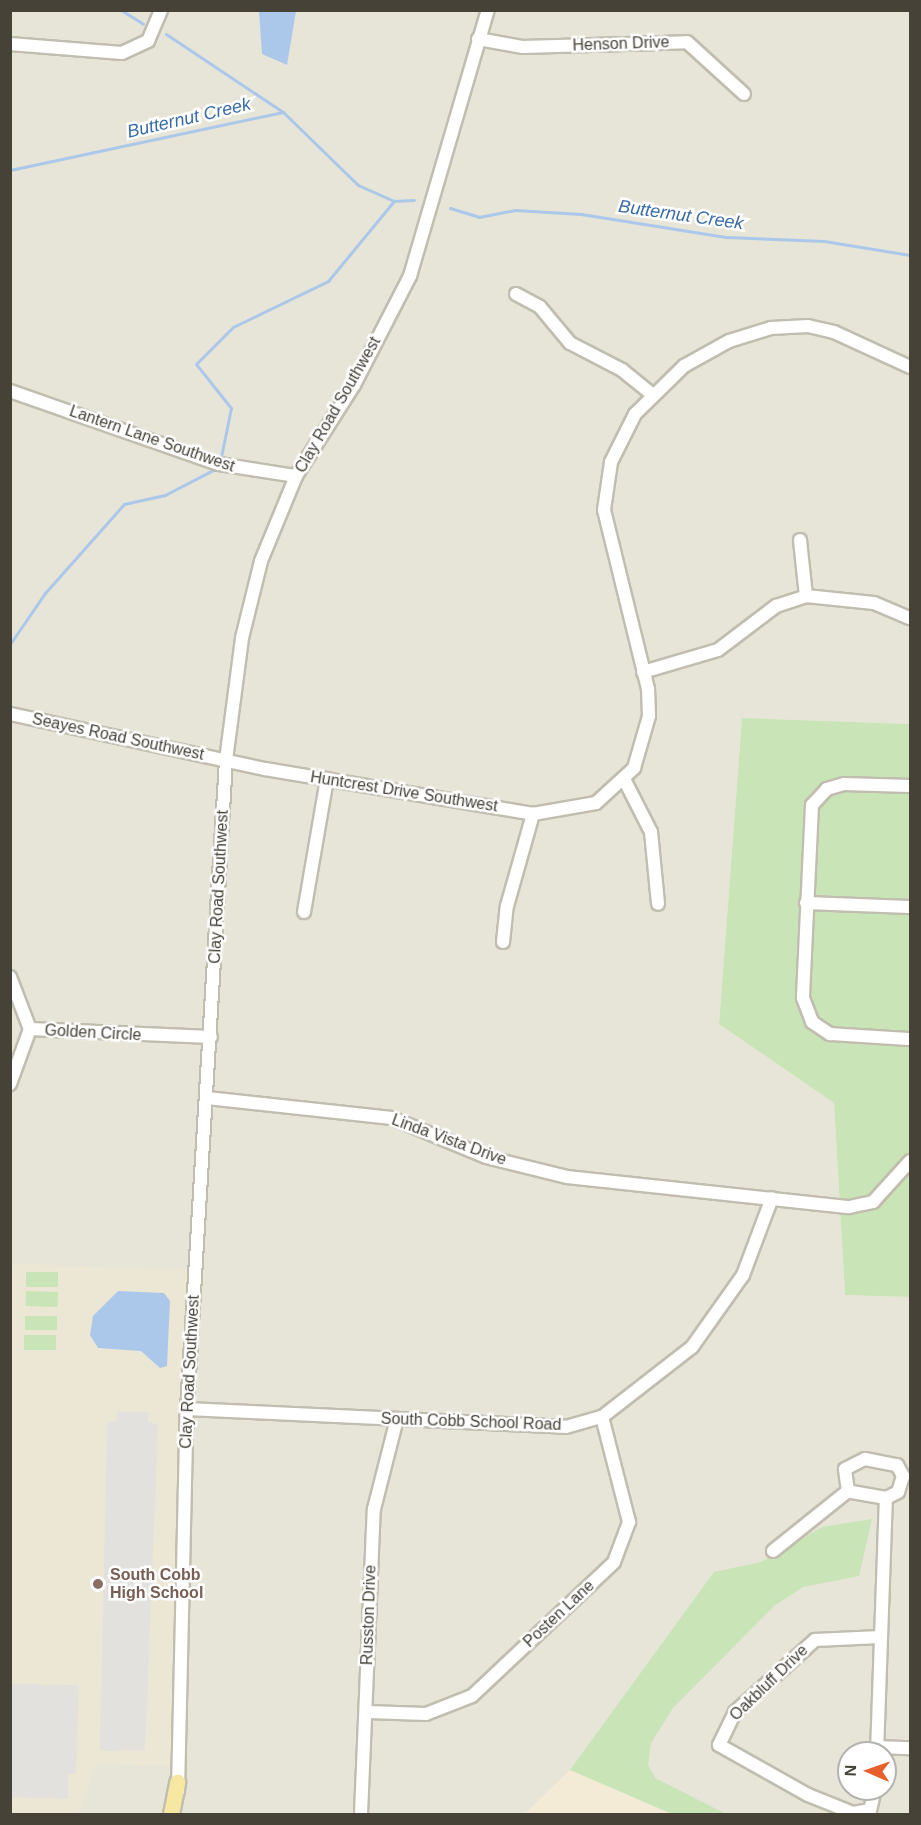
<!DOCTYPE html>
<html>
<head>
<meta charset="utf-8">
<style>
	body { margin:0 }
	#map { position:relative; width:921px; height:1825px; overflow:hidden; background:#f3f1e9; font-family:Arial,sans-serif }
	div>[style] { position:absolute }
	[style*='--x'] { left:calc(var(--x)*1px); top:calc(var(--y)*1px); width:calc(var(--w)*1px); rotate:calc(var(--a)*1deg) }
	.residential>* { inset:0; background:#e7e4d8 }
	.commercial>* { inset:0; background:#f3ebd6 }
	.education>* { inset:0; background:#ebe7d4 }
	.green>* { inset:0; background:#c9e4b6; transform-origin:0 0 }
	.parking>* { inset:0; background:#e2e1dd }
	.water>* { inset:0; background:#abc8ea }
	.stream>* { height:3px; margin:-1.5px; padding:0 1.5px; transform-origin:1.5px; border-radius:1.5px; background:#abc8ea }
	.roads { filter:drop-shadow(2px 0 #c1bdaf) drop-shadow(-2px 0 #c1bdaf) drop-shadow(0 2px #c1bdaf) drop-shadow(0 -2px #c1bdaf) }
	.minor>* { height:12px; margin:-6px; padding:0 6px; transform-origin:6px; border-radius:6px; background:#fff }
	.major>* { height:15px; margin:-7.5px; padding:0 7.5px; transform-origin:7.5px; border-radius:7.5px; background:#f6e8a0 }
	.dots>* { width:16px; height:16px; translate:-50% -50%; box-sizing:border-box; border:3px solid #fff; border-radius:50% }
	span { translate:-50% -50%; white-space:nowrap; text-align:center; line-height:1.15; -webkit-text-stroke:5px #fff; paint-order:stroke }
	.street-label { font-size:16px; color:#464238 }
	.education-label { font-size:16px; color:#785e54; font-weight:700 }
	.left { translate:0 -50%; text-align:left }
	.water-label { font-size:18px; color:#3a6ca9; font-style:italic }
	.frame { position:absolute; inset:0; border:12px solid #464238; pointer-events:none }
	.north { position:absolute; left:837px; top:1741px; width:60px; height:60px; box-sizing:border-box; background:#fff; border:2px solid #b5b3af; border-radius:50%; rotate:272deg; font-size:16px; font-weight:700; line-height:24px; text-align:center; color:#464238 }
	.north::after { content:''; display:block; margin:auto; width:21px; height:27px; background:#e7602c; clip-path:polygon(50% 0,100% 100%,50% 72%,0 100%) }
</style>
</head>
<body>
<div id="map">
	<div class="residential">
		<i style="clip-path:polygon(evenodd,11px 11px,910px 11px,910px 724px,742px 718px,719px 1024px,834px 1103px,845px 1295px,910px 1297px,910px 1814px,672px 1814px,571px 1770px,525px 1814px,11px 1814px,11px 11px,849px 1753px,885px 1753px,885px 1789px,849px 1789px,849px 1753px)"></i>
	</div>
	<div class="commercial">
		<i style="clip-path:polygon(570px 1770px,672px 1814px,525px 1814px)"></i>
	</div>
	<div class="education">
		<i style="clip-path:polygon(11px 1264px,201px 1269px,181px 1767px,95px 1765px,79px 1814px,11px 1814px)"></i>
	</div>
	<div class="green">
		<i style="clip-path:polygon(742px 718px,910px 724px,910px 1297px,845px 1295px,834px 1103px,719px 1024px)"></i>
		<i style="left:26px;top:1272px;width:32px;height:15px"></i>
		<i style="left:26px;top:1291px;width:32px;height:15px;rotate:2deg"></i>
		<i style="left:25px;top:1316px;width:32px;height:14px"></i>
		<i style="left:24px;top:1335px;width:32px;height:15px"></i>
		<i style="clip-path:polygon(872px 1519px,859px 1576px,803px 1587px,774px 1606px,673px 1708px,651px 1743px,648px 1765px,655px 1778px,726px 1814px,672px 1814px,570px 1770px,714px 1572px,761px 1562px,822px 1527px)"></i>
	</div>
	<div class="parking">
		<i style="clip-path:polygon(117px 1412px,148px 1412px,148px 1421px,158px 1425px,145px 1750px,100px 1751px,107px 1422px,116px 1421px)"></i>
		<i style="clip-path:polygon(11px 1684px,79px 1685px,76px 1773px,68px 1775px,68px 1799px,11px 1797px)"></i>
	</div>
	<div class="water">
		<i style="clip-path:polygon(259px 11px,296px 11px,287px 65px,262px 54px)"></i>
		<i style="clip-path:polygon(118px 1291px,164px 1293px,170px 1301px,167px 1366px,160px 1368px,141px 1351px,98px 1348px,90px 1335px,93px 1316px)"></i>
	</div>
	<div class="stream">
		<i style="--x:121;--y:10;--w:26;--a:32"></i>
		<i style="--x:166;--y:34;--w:141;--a:33.7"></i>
		<i style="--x:283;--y:112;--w:105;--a:44.2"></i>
		<i style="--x:358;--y:185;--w:39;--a:24"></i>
		<i style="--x:10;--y:170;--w:278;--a:-12"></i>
		<i style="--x:394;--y:201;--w:20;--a:-3"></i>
		<i style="--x:450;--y:208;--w:30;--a:17"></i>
		<i style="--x:479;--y:217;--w:37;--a:-11"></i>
		<i style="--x:515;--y:210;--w:66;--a:3.5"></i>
		<i style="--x:581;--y:214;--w:148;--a:9"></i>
		<i style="--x:727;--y:237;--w:97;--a:2.4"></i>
		<i style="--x:824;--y:241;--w:87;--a:9.2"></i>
		<i style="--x:221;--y:457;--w:50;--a:-78.5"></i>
		<i style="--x:231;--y:408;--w:56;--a:-128.5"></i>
		<i style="--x:196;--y:364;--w:52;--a:-45"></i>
		<i style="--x:233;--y:327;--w:106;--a:-25.8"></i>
		<i style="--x:328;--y:281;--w:104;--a:-50.5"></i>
		<i style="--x:10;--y:644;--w:62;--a:-55.5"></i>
		<i style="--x:45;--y:593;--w:119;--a:-48.4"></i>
		<i style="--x:124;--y:504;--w:42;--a:-12.4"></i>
		<i style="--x:165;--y:495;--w:54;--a:-27.5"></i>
	</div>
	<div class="roads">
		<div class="minor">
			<i style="--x:478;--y:39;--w:46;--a:10.1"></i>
			<i style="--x:523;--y:47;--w:164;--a:-1.7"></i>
			<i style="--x:687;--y:42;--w:77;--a:42.4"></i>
			<i style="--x:10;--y:44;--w:112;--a:4.6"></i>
			<i style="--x:122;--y:53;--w:29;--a:-25"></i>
			<i style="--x:148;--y:41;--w:34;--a:-67"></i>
			<i style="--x:516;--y:294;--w:27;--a:28"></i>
			<i style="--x:540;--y:307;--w:47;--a:50.2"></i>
			<i style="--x:570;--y:343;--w:59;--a:27.4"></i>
			<i style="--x:622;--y:370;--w:40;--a:39"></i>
			<i style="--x:10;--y:391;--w:221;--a:19.3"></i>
			<i style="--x:219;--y:464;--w:78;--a:8.9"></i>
			<i style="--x:800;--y:540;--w:56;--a:83.9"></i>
			<i style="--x:643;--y:672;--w:78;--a:-16.3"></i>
			<i style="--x:718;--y:650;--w:73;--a:-37.2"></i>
			<i style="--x:776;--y:606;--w:32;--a:-18"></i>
			<i style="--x:806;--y:596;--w:68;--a:5.9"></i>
			<i style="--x:874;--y:603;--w:39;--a:23"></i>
			<i style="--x:10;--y:714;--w:261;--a:12.2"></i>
			<i style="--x:265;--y:769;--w:272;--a:9.5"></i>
			<i style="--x:533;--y:814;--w:64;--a:-9.9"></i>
			<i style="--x:596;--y:803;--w:52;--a:-42.6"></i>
			<i style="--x:634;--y:768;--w:54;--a:-73.9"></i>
			<i style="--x:649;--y:716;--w:27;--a:-92"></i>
			<i style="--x:648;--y:689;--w:184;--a:-103.8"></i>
			<i style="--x:604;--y:510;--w:49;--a:-81.7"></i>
			<i style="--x:611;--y:462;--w:54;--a:-63.4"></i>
			<i style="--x:635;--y:414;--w:69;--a:-44.4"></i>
			<i style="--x:684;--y:366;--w:51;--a:-29.1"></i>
			<i style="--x:729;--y:341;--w:44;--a:-17.2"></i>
			<i style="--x:771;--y:328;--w:37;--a:-3"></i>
			<i style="--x:808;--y:326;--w:27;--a:13"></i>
			<i style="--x:834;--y:332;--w:84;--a:24.7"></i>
			<i style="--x:625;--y:781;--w:57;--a:63"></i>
			<i style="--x:651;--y:832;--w:72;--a:84.4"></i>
			<i style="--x:910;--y:786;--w:66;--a:-178.3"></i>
			<i style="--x:844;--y:784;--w:18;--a:164"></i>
			<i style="--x:827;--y:789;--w:22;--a:133"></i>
			<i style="--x:812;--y:805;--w:193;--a:92.7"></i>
			<i style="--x:803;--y:998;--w:26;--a:69"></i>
			<i style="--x:812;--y:1022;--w:22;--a:34"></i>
			<i style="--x:830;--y:1034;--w:80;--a:3.6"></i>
			<i style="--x:806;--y:903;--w:104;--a:2.2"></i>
			<i style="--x:304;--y:912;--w:135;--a:-80.2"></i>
			<i style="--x:503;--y:942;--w:36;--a:-84"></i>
			<i style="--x:507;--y:906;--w:96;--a:-74.2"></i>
			<i style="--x:10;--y:977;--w:56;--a:69"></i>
			<i style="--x:30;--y:1029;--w:181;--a:2.5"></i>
			<i style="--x:10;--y:1084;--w:59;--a:-70"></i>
			<i style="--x:207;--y:1098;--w:186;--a:6.2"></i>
			<i style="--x:392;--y:1118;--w:102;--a:22.5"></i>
			<i style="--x:486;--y:1157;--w:83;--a:13.9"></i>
			<i style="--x:567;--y:1177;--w:284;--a:6.1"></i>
			<i style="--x:849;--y:1207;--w:25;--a:-12"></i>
			<i style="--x:873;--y:1202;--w:55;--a:-47.9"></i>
			<i style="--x:187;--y:1409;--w:379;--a:2.7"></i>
			<i style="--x:566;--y:1427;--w:37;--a:-16"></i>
			<i style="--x:602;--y:1417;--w:114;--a:-37.9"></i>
			<i style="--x:692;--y:1347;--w:88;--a:-54.7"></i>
			<i style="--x:743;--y:1275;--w:82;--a:-69.4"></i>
			<i style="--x:865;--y:1459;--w:33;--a:11"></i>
			<i style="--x:897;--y:1465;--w:13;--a:61"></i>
			<i style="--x:903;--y:1476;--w:17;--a:107"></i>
			<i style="--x:898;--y:1492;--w:13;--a:153"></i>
			<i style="--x:886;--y:1498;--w:39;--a:-170"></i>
			<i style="--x:848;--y:1491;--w:22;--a:-98"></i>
			<i style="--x:845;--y:1469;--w:22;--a:-27"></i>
			<i style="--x:773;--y:1551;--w:96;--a:-38.7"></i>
			<i style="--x:368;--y:1712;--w:58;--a:2"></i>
			<i style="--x:426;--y:1714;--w:49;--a:-21.4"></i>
			<i style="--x:472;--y:1696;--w:195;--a:-43.3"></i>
			<i style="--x:614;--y:1562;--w:43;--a:-69.4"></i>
			<i style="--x:629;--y:1522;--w:108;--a:-104.4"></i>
			<i style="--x:877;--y:1747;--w:33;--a:2"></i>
			<i style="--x:877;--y:1753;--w:255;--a:-88"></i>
			<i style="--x:875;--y:1789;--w:22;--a:103"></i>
			<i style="--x:870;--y:1810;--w:17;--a:170"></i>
			<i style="--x:853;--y:1813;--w:48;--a:-158.2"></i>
			<i style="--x:808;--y:1795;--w:102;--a:-150.7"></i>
			<i style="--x:719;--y:1745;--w:37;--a:-64"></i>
			<i style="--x:735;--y:1712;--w:108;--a:-42"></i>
			<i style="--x:815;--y:1640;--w:65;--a:-2.6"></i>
			<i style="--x:178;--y:1791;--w:382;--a:-88.7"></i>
			<i style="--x:187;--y:1409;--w:650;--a:-86.56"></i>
			<i style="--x:226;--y:760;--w:123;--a:-82.5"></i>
			<i style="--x:242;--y:638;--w:79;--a:-76.1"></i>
			<i style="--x:261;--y:561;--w:92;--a:-67.6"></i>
			<i style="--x:296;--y:476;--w:108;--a:-57.5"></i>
			<i style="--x:354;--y:385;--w:123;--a:-62.8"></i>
			<i style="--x:410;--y:276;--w:277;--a:-73.7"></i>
			<i style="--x:361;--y:1814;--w:305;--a:-87.6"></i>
			<i style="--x:374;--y:1509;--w:93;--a:-75.7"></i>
		</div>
		<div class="major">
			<i style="--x:171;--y:1814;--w:33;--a:-79"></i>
		</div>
	</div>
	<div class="dots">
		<i style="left:98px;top:1584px;background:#8d6e63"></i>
	</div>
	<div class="street-label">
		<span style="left:621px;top:44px;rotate:-2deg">Henson Drive</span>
		<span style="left:338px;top:405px;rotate:-60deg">Clay Road Southwest</span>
		<span style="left:152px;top:439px;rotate:19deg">Lantern Lane Southwest</span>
		<span style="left:118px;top:737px;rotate:12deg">Seayes Road Southwest</span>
		<span style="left:404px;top:792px;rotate:9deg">Huntcrest Drive Southwest</span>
		<span style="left:219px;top:887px;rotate:-87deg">Clay Road Southwest</span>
		<span style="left:93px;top:1033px;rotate:3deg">Golden Circle</span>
		<span style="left:449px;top:1140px;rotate:20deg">Linda Vista Drive</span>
		<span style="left:190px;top:1372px;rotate:-87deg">Clay Road Southwest</span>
		<span style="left:471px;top:1422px;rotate:2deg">South Cobb School Road</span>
		<span style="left:559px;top:1614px;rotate:-43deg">Posten Lane</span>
		<span style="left:369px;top:1615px;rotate:-88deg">Russton Drive</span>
		<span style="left:769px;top:1683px;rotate:-44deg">Oakbluff Drive</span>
	</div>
	<div class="education-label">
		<span class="left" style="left:110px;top:1584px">South Cobb<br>High School</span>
	</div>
	<div class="water-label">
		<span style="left:189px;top:118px;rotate:-13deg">Butternut Creek</span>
		<span style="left:681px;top:215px;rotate:8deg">Butternut Creek</span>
	</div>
	<div class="frame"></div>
	<div class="north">N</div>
</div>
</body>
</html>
